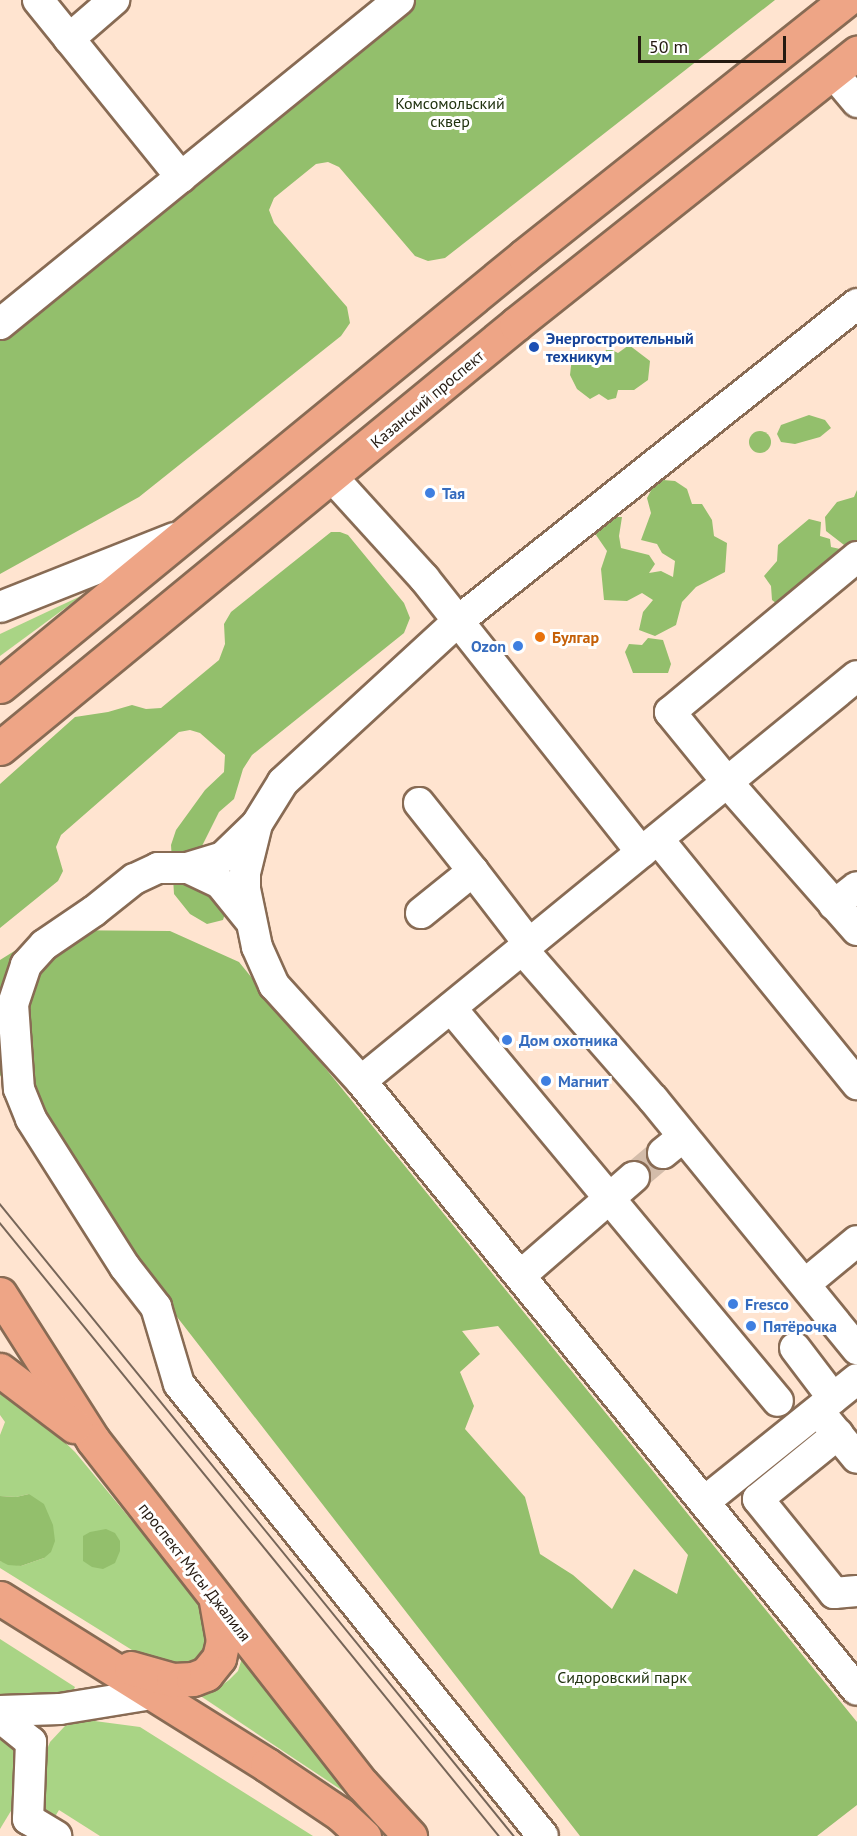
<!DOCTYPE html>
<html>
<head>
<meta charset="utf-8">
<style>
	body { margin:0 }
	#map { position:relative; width:857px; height:1836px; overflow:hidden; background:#ffe4d0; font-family:"PT Sans",sans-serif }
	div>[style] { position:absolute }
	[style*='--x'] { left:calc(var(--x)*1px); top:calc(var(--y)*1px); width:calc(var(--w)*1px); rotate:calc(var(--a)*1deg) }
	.green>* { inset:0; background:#a9d485 }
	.forest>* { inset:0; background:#93bf6c }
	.round { border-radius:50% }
	.minor-tunnel>* { height:30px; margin-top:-15px; transform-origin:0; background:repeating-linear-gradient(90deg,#d3bcaa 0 30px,transparent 0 45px) }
	.roads { filter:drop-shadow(2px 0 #886b54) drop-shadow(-2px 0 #886b54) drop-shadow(0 2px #886b54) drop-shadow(0 -2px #886b54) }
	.minor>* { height:30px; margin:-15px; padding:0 15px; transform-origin:15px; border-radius:15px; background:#fff }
	.major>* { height:33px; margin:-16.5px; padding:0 16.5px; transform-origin:16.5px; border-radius:16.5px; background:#eea586 }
	.tram>* { height:1.5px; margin:-0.75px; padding:0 0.75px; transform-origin:0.75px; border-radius:0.75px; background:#776659 }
	.dots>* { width:16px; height:16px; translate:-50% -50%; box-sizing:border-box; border:3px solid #fff; border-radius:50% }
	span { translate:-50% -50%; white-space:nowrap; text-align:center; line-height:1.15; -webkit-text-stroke:6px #fff; paint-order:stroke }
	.park-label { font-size:16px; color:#213310 }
	.transit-label { font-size:16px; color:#164399; font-weight:700 }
	.left { translate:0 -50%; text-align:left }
	.street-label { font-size:16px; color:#251a11 }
	.shop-label { font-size:16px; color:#366cbe; font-weight:700 }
	.right { translate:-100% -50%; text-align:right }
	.food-label { font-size:16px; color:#c56008; font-weight:700 }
	.scale { position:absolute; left:638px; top:36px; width:148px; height:27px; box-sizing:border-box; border:3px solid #251a11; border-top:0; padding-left:8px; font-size:18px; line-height:21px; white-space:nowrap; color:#251a11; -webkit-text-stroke:4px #fff; paint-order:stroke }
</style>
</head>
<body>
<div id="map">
	<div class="green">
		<i style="clip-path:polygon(83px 595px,0 656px,0 634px)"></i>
		<i style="clip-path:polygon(0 1385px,23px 1402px,75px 1452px,208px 1613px,212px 1627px,202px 1657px,182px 1666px,140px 1655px,0 1568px,0 1561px,21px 1566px,44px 1558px,29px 1494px,16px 1497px,0 1496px,0 1435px,5px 1422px,0 1415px)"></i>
		<i style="clip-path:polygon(0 1639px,75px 1687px,71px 1695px,0 1703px)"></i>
		<i style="clip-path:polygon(242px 1658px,352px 1797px,196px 1693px,218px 1688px,229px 1680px,238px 1671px)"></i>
		<i style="clip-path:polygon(87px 1720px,140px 1727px,313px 1836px,100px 1836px,59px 1810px,50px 1825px,43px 1816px,42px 1805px,46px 1752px,50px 1742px,65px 1726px)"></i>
		<i style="clip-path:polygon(0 1726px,19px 1741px,20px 1796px,0 1829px)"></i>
	</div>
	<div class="forest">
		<i style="clip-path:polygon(411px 0,775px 0,445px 258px,428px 261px,415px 256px,339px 167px,328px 162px,316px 164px,274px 198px,269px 210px,274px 223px,347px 307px,350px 323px,341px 336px,139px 497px,0 574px,0 334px)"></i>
		<i style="clip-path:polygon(629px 345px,650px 361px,648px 380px,634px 390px,618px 390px,616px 398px,608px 400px,599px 394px,590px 399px,577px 389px,570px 375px,572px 357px,586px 355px,598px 359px,608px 348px,618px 353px)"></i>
		<i style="clip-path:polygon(809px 415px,825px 420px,831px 428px,820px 437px,795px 444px,781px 442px,777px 434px,781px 425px)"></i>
		<i class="round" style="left:749px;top:431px;width:22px;height:22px"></i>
		<i style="clip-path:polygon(663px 480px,675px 481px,687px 489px,692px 504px,702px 504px,712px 520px,714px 536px,727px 543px,725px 572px,696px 587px,682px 602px,676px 625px,655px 636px,639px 630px,643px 612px,653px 600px,642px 593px,627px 601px,604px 600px,601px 569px,607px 551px,596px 535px,606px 517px,622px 517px,619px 536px,621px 548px,649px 555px,655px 564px,649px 573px,661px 571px,673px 577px,675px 561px,662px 553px,657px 544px,641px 540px,651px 513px,647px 498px,655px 483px)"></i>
		<i style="clip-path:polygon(857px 490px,857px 555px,826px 531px,825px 517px,837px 502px,854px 497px)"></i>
		<i style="clip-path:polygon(809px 519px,821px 522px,820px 536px,830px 539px,831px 547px,840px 549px,847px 561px,781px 607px,772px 600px,771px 586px,764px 576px,777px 561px,778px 545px)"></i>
		<i style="clip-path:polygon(331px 532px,340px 532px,348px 535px,404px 603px,410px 618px,404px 633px,252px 755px,243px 769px,234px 799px,219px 812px,199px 852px,227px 907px,223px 920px,207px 924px,190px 914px,174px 894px,171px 845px,176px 830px,205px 790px,224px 772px,225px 755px,200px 733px,190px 730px,179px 732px,61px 835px,56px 847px,63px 871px,58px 881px,0 928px,0 784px,75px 717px,108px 712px,132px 705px,146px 709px,161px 708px,219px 660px,225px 644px,224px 624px,231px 612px)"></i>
		<i style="clip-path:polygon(648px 638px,663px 640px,671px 664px,668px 673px,633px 673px,625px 652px,629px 644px,642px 645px)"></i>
		<i style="clip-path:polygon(evenodd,48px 930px,170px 931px,239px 962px,857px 1722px,857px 1805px,817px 1836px,580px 1836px,35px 1134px,0 1075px,0 960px,48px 930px,498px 1326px,688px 1555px,677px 1594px,634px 1569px,612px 1609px,573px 1575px,540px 1554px,525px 1497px,465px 1429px,474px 1406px,460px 1372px,480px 1354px,462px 1331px,498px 1326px)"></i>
		<i style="clip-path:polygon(29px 1494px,44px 1504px,53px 1525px,55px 1541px,51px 1552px,44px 1558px,21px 1566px,8px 1565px,0 1561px,0 1496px,16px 1497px)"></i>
		<i style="clip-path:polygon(106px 1529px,115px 1533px,120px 1541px,120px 1551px,115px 1563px,103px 1569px,92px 1567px,83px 1561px,83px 1536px,90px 1532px)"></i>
	</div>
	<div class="minor-tunnel">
		<i style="--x:634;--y:1177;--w:38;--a:-40"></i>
	</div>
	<div class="roads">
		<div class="minor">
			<i style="--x:38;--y:0;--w:228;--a:51.1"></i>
			<i style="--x:69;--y:39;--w:60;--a:-40.9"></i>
			<i style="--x:833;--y:73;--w:38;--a:50"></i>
			<i style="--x:857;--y:304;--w:510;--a:141.53"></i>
			<i style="--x:458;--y:621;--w:238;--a:137.4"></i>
			<i style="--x:283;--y:782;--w:49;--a:121.8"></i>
			<i style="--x:257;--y:824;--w:50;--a:103.8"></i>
			<i style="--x:245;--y:873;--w:16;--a:90"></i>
			<i style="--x:245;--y:889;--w:59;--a:78.3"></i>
			<i style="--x:257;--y:947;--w:42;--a:65.9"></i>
			<i style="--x:274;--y:985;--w:130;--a:47.8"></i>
			<i style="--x:361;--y:1081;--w:785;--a:50.84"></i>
			<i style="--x:0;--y:324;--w:514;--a:-39.08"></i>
			<i style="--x:332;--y:477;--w:137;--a:47.7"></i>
			<i style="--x:424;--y:578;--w:350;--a:51.6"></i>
			<i style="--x:857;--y:557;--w:243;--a:140.3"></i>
			<i style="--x:670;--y:712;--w:90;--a:50.8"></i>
			<i style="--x:727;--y:782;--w:197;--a:48.7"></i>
			<i style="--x:0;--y:607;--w:187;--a:-21.6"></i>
			<i style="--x:419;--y:803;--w:87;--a:51.5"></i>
			<i style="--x:255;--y:826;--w:45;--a:135.9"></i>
			<i style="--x:223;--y:857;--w:37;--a:163"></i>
			<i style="--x:188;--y:868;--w:30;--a:180"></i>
			<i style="--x:158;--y:868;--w:26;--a:155"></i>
			<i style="--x:134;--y:879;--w:51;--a:141.3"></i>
			<i style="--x:94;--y:911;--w:60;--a:145.8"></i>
			<i style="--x:44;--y:945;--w:27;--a:132"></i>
			<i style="--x:26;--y:965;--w:41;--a:108.4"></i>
			<i style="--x:13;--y:1004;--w:85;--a:86"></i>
			<i style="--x:19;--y:1089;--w:32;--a:68"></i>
			<i style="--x:31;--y:1119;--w:175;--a:57.6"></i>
			<i style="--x:125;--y:1267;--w:51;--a:52.2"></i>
			<i style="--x:156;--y:1307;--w:80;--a:73.4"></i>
			<i style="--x:179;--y:1384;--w:580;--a:51.16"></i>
			<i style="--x:658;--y:839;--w:316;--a:50.9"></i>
			<i style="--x:188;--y:868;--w:35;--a:25"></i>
			<i style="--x:220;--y:883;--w:46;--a:51.1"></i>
			<i style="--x:834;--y:905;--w:29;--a:-38"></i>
			<i style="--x:421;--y:913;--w:67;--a:-38.9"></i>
			<i style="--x:473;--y:871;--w:92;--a:52.5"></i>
			<i style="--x:522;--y:949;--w:199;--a:48.9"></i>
			<i style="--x:653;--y:1099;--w:323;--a:50.8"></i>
			<i style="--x:451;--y:1008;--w:511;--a:50.24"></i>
			<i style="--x:361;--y:1081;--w:640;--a:-39.23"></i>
			<i style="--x:663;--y:1153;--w:26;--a:-39"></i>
			<i style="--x:520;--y:1276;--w:151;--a:-41"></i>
			<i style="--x:805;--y:1284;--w:67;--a:-39.6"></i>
			<i style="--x:795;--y:1348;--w:63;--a:52.8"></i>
			<i style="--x:825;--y:1419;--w:50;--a:50.6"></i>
			<i style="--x:838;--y:1434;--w:103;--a:140.9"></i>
			<i style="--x:758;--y:1499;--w:121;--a:51"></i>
			<i style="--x:834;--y:1593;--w:23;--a:-5"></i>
			<i style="--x:704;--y:1502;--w:196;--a:-38.8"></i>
			<i style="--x:0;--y:1711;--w:60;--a:-1.9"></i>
			<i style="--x:60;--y:1709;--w:93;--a:-9.3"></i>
			<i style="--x:0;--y:1717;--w:40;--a:39"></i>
			<i style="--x:31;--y:1742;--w:77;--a:92.2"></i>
			<i style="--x:28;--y:1819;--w:33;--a:31"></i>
		</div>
		<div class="major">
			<i style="--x:0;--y:686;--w:678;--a:-39.37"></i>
			<i style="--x:524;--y:256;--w:411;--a:-38.5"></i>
			<i style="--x:0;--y:748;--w:668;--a:-39.41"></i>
			<i style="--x:516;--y:324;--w:436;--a:-38.5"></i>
			<i style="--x:0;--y:1294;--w:173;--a:57.5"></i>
			<i style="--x:93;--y:1440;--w:437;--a:52"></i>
			<i style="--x:362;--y:1784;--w:71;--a:47.3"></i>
			<i style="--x:0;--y:1370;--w:93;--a:37.1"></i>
			<i style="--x:0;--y:1598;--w:315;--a:32"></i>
			<i style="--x:267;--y:1765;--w:88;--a:33.9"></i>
			<i style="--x:340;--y:1814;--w:33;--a:43"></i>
			<i style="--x:131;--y:1668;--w:44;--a:15.9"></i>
			<i style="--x:173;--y:1680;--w:20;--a:-3"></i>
			<i style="--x:193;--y:1679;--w:14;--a:-21"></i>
			<i style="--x:206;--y:1674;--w:21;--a:-51"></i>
			<i style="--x:219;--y:1658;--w:17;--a:-77"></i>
			<i style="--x:223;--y:1641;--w:40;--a:-100"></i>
		</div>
	</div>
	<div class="tram">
		<i style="--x:0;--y:1204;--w:815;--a:50.88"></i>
		<i style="--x:0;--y:1223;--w:790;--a:50.85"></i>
	</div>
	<div class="dots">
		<i style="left:534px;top:347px;background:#1a4fb4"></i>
		<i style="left:430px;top:493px;background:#3f7fe0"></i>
		<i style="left:540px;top:637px;background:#e8710a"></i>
		<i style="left:518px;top:646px;background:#3f7fe0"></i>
		<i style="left:507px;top:1040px;background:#3f7fe0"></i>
		<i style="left:546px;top:1081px;background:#3f7fe0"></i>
		<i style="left:733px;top:1304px;background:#3f7fe0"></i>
		<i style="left:751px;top:1326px;background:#3f7fe0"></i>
	</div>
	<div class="park-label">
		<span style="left:450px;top:112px">Комсомольский<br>сквер</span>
		<span style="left:622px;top:1677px">Сидоровский парк</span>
	</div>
	<div class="transit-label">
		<span class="left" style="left:546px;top:347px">Энергостроительный<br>техникум</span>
	</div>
	<div class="street-label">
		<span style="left:427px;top:399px;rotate:-40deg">Казанский проспект</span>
		<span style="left:195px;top:1572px;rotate:52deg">проспект Мусы Джалиля</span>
	</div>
	<div class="shop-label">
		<span class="left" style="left:442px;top:493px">Тая</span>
		<span class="right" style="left:506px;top:646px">Ozon</span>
		<span class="left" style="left:519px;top:1040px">Дом охотника</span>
		<span class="left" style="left:558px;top:1081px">Магнит</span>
		<span class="left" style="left:745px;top:1304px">Fresco</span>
		<span class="left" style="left:763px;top:1326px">Пятёрочка</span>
	</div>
	<div class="food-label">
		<span class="left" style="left:552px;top:637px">Булгар</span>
	</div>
	<div class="scale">50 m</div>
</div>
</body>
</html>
